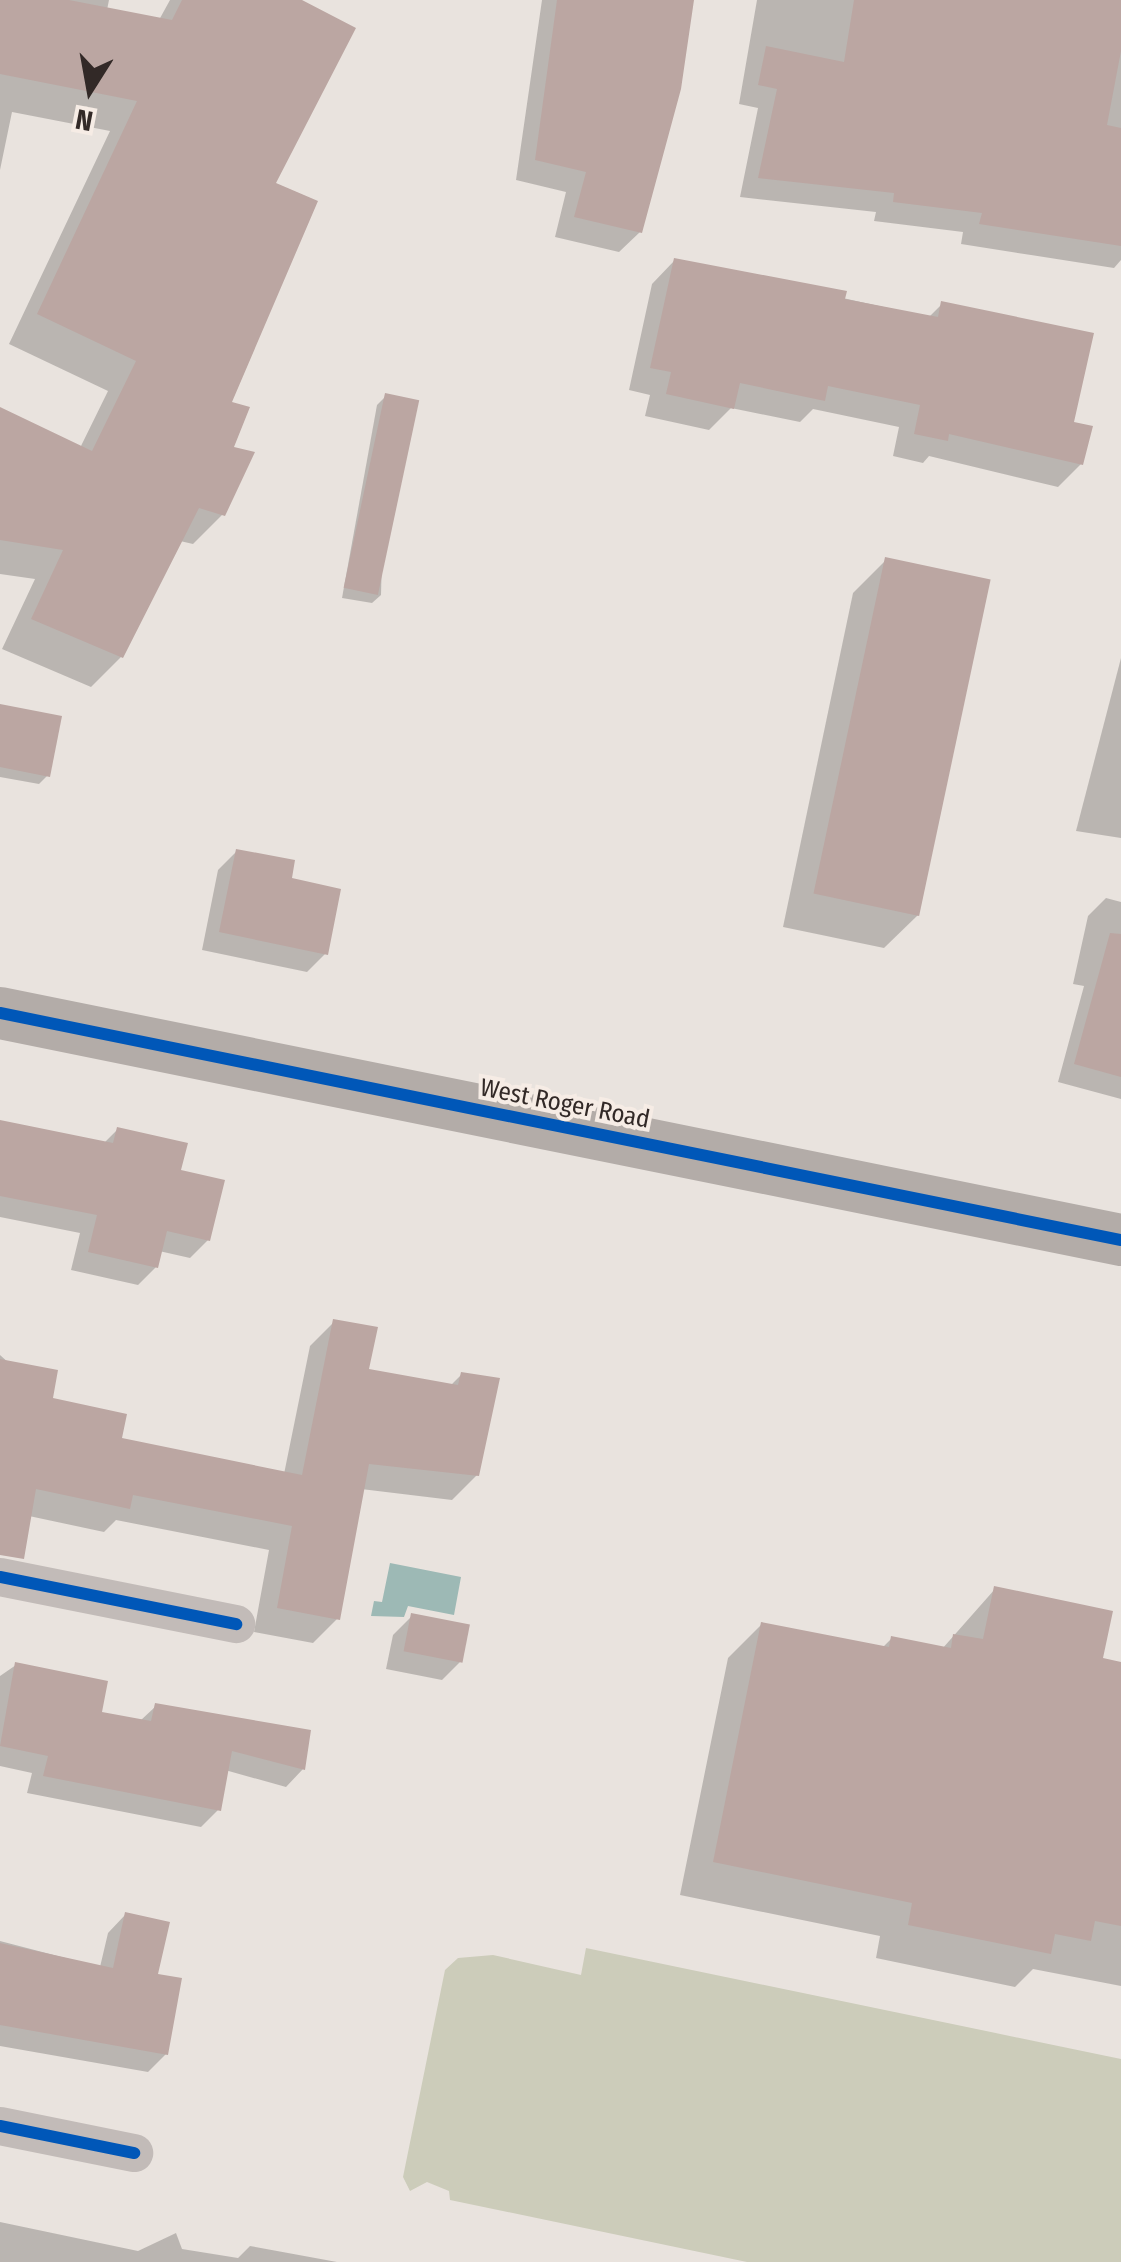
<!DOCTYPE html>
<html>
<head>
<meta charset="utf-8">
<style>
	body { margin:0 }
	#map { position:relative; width:1121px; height:2262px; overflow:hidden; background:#e9e3de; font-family:"Fira Sans Condensed",sans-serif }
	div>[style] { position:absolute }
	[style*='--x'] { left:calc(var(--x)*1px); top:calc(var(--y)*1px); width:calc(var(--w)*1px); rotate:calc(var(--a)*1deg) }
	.green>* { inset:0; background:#ccccba }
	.water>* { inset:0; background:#9db9b5 }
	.shadow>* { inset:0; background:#0003 }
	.building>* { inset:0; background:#bba6a2; transform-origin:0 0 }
	.street>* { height:38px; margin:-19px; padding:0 19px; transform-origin:19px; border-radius:19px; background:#c2bbb8 }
	.secondary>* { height:52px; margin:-26px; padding:0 26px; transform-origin:26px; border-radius:26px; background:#b3aca8 }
	.cycleway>* { height:12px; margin:-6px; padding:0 6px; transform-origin:6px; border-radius:6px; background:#0057b8 }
	span { translate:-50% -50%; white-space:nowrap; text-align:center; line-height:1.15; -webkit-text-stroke:8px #f6ece5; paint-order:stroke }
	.street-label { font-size:25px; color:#322927 }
	.north { position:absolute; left:40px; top:40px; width:100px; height:100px; -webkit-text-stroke:8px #f6ece5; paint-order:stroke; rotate:191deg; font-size:28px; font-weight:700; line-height:40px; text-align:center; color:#322927 }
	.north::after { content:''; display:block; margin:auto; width:35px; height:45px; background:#322927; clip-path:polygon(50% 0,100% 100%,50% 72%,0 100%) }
</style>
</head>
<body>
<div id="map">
	<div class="green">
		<i style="clip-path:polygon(586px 1948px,1121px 2059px,1121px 2262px,747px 2262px,450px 2200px,449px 2191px,427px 2182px,410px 2191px,403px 2177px,445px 1970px,458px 1958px,493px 1955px,581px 1975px)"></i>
	</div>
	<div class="water">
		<i style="clip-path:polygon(390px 1563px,461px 1577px,454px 1615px,408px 1606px,404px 1617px,371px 1616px,374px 1601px,382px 1602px)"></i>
	</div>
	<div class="shadow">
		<i style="clip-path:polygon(0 0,109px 0,107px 10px,159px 20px,170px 0,296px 0,272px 184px,228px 403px,223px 514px,193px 544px,180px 541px,121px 657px,91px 687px,2px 649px,35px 579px,0 574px,0 410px,80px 448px,108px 391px,9px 344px,110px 131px,12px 112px,0 170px)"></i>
		<i style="clip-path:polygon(542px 0,692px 0,640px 232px,619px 252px,555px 237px,566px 192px,516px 180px)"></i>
		<i style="clip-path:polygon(757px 0,1121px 0,1121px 260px,1114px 268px,961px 244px,963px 232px,874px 221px,876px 212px,740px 197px,758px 108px,739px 104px)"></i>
		<i style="clip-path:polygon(674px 261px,929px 317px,942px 304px,1071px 423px,1081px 464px,1058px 487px,929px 456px,923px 463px,893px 456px,899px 427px,813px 409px,800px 422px,731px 408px,709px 430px,645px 416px,650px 395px,629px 390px,652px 284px)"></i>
		<i style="clip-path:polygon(386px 396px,381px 595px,372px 603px,342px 598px,377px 405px)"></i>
		<i style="clip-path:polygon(886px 560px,918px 915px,884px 948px,783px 927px,853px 593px)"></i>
		<i style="clip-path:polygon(1121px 658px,1121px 838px,1076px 831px)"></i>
		<i style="clip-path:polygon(0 707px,48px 775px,39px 784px,0 777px)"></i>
		<i style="clip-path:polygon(237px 851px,289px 880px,325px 954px,307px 972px,202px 950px,218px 870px)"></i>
		<i style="clip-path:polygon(1106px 898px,1121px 902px,1121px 1099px,1058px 1082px,1084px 986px,1073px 984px,1088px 916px)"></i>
		<i style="clip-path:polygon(0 1122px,104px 1143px,118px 1129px,178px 1172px,208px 1240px,190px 1258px,159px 1251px,156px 1267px,138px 1285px,71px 1270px,80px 1233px,0 1217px)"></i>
		<i style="clip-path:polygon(334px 1322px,366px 1371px,450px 1386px,462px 1374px,477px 1475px,452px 1500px,361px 1489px,337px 1619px,313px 1643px,254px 1632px,269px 1550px,116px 1520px,104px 1532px,29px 1516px,0 1549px,0 1355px,50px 1400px,120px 1440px,284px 1474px,310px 1346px)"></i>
		<i style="clip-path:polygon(995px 1589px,1100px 1660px,1121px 1665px,1121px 1986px,1033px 1969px,1015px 1987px,876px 1958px,880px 1936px,680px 1895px,728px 1658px,762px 1624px,882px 1648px,892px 1638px,942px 1649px)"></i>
		<i style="clip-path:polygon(412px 1616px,460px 1662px,442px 1680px,386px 1669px,393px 1635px)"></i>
		<i style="clip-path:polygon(16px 1665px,99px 1714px,140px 1721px,156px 1706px,303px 1769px,286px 1787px,225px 1770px,218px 1810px,201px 1827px,27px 1793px,32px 1773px,0 1766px,0 1676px)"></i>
		<i style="clip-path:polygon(125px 1915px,154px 1976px,166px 2054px,148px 2072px,0 2046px,0 1941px,100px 1967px,108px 1933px)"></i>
		<i style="clip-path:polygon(0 2222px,138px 2251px,176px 2233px,182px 2249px,238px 2258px,250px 2246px,337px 2262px,0 2262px)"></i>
	</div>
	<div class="building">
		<i style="clip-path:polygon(0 0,69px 0,172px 20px,182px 0,302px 0,356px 28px,276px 183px,318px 201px,232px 402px,250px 407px,234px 447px,255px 452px,225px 516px,199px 508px,123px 658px,31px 619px,63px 550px,0 540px,0 407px,92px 451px,136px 361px,37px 314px,137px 101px,0 74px)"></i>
		<i style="clip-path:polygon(557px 0,694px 0,681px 89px,642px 233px,574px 217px,586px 172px,535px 160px)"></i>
		<i style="clip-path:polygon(854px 0,1121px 0,1121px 51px,1107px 125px,1121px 128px,1121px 246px,979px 224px,982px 213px,893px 202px,894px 193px,758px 178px,777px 89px,758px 85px,766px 46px,844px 62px)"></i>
		<i style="clip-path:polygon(674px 258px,847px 291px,845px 299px,938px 317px,941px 301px,1094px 333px,1074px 422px,1093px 426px,1083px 465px,949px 434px,948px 441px,914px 434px,920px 405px,828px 386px,825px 401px,740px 383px,734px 409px,666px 394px,671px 372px,650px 368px)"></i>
		<i style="left:385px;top:393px;width:35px;height:199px;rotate:12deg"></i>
		<i style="left:885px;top:557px;width:108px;height:344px;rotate:12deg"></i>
		<i style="clip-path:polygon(0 704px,62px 716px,50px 777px,0 767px)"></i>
		<i style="clip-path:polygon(236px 849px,295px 860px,292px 878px,341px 889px,328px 955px,219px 932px)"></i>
		<i style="clip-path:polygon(1110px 933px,1121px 934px,1121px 1077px,1074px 1064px)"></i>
		<i style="clip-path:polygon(0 1120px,113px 1143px,117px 1127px,188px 1143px,181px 1170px,225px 1180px,210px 1241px,167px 1231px,158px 1268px,88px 1252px,97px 1215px,0 1196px)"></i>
		<i style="clip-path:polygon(333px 1319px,378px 1327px,369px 1369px,458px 1385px,461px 1372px,500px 1378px,479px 1476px,369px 1464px,340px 1620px,277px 1608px,292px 1526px,133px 1495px,130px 1509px,36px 1489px,24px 1559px,0 1555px,0 1359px,58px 1370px,53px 1398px,127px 1414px,122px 1438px,302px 1475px)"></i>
		<i style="clip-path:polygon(994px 1586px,1113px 1611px,1103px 1658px,1121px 1662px,1121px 1926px,1095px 1921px,1091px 1941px,1055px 1934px,1051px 1954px,908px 1925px,912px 1903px,713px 1862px,761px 1622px,889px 1647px,891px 1636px,951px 1648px,953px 1634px,983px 1639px)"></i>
		<i style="left:411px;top:1613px;width:60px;height:39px;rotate:11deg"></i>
		<i style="clip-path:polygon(15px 1662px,108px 1681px,102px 1712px,151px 1721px,155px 1703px,311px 1730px,305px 1770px,232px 1751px,221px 1811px,43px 1776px,48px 1756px,0 1746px)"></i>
		<i style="clip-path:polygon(125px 1912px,170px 1922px,158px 1974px,182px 1978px,168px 2055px,0 2025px,0 1943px,113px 1968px)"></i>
	</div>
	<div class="street">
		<i style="--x:0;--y:1577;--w:241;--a:11.3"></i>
		<i style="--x:0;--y:2126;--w:137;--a:11.4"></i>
	</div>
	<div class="secondary">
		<i style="--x:0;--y:1013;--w:1144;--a:11.45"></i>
	</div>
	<div class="cycleway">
		<i style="--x:0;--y:1013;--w:1144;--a:11.45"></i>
		<i style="--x:0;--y:1577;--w:241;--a:11.3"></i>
		<i style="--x:0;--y:2126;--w:137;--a:11.4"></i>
	</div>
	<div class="street-label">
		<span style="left:565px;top:1104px;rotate:11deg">West Roger Road</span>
	</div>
	<div class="north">N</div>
</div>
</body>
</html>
